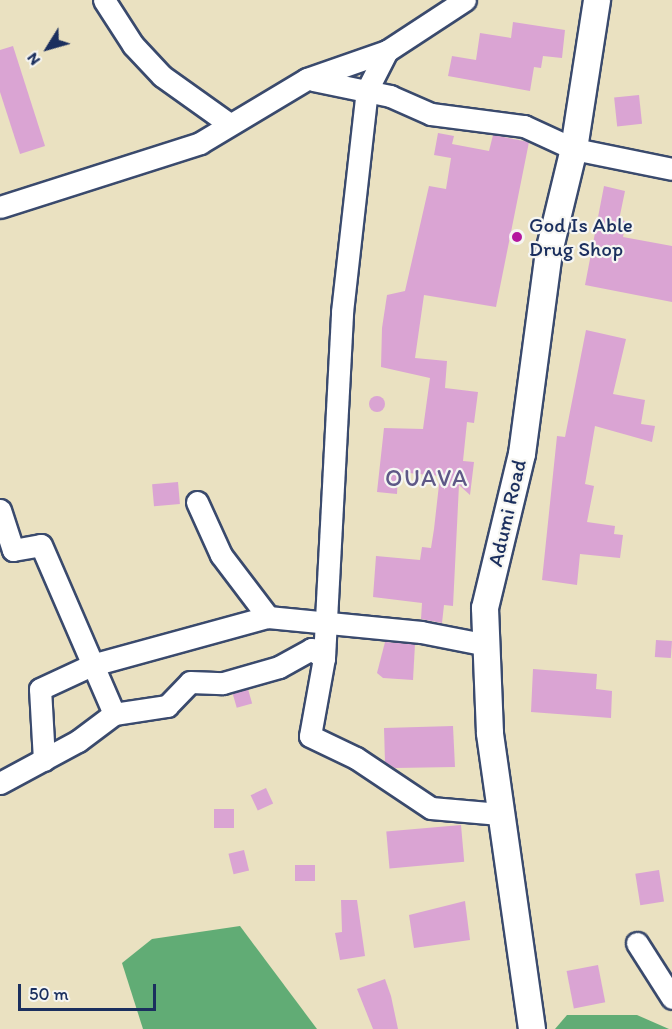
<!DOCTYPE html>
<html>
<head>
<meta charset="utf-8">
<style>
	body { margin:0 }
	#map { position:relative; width:672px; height:1029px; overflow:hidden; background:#eae1c1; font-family:Itim,sans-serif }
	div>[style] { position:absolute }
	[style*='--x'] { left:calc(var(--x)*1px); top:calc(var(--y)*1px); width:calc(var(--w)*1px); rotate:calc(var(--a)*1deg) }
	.forest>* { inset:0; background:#61ac75 }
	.building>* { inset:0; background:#daa4d3; transform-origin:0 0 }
	.round { border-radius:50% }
	.roads { filter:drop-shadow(2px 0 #3a4a6d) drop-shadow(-2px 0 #3a4a6d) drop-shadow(0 2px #3a4a6d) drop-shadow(0 -2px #3a4a6d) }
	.minor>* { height:21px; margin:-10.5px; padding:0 10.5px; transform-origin:10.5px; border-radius:10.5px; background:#fff }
	.major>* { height:26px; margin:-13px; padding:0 13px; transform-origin:13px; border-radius:13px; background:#fff }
	.dots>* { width:16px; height:16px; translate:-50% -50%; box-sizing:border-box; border:3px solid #f6f6f2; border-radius:50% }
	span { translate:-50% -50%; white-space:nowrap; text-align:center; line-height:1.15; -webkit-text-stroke:4.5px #f6f6f2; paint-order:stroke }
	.poi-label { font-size:21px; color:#1b2f5e }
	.left { translate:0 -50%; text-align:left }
	.street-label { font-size:21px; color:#1b2f5e }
	.quarter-label { font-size:24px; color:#5e5887; letter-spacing:1.5px }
	.north { position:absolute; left:18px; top:18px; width:60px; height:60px; -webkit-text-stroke:4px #f6f6f2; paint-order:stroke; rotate:233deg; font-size:16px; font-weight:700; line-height:24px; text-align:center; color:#1b2f5e }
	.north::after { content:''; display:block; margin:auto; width:21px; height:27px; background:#1b2f5e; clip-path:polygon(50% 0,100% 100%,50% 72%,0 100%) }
	.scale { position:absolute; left:18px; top:984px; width:138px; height:27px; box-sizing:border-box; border:3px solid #1b2f5e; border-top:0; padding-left:8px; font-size:18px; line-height:21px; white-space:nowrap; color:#1b2f5e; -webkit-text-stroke:4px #f6f6f2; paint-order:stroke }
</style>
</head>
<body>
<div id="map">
	<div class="forest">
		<i style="clip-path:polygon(240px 926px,317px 1029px,143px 1029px,122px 963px,152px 939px)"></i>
		<i style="clip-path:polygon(567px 1015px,637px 1015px,669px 1029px,555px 1029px)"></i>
	</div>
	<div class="building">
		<i style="clip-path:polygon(513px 22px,565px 30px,562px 58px,543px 56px,541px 68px,534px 67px,530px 91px,448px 76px,452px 56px,476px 60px,480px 33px,511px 38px)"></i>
		<i style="clip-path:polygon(13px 46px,45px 146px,20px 154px,0 92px,0 50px)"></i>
		<i style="left:639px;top:95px;width:29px;height:25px;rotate:84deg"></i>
		<i style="clip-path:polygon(438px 133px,454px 136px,452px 144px,489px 151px,493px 135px,529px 142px,496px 307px,424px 295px,415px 358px,447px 361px,445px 388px,478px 392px,474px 423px,467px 422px,463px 461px,474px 462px,470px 495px,459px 485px,453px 606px,444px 605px,442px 623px,421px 619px,422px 603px,373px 597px,376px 556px,420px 560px,422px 547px,431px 548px,434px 529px,440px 476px,398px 472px,397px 494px,377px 492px,384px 428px,423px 429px,430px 378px,381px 367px,382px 328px,387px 295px,405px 291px,429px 186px,446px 189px,451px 158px,434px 155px)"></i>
		<i style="clip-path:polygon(604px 186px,625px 191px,619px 220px,626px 221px,623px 237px,672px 246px,672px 302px,585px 285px)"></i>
		<i style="clip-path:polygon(586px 330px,626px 339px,613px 394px,645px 400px,641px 424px,655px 426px,652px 442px,595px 426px,585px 484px,594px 486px,587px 522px,615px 526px,614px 534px,623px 535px,620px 558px,580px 554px,577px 585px,542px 580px,557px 436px,565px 437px)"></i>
		<i class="round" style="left:369px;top:396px;width:16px;height:16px"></i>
		<i style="left:178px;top:482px;width:22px;height:26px;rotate:85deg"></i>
		<i style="left:656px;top:640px;width:16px;height:17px;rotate:4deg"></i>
		<i style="clip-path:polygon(385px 642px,415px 644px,413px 680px,383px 678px,377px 673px)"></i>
		<i style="clip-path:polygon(533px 669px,597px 674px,596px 689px,612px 691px,611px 718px,531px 712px)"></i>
		<i style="left:248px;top:689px;width:15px;height:16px;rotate:74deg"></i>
		<i style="clip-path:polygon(453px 726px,455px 767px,395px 768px,385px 762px,384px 728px)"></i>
		<i style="left:266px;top:788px;width:17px;height:17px;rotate:65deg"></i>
		<i style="left:214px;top:809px;width:20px;height:19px"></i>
		<i style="left:461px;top:825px;width:37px;height:75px;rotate:85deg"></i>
		<i style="left:244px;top:850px;width:21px;height:16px;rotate:76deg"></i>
		<i style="left:315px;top:865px;width:16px;height:20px;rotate:90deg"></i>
		<i style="left:659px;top:870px;width:32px;height:24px;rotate:81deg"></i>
		<i style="clip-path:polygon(341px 900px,357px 900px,365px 956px,340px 960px,335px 933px,342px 932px)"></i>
		<i style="clip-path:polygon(465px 901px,470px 940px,414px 948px,409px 915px)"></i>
		<i style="left:598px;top:965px;width:38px;height:32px;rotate:79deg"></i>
		<i style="clip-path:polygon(385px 979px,391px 996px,398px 1029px,373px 1029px,357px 989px)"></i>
	</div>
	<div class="roads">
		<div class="minor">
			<i style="--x:104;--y:0;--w:54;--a:57.2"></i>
			<i style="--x:133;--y:45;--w:42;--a:46.9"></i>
			<i style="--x:162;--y:76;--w:81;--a:35.5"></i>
			<i style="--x:313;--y:80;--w:79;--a:11.7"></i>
			<i style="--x:390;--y:96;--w:45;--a:23.7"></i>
			<i style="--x:431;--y:114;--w:94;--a:7.4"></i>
			<i style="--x:524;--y:126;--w:55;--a:24.7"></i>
			<i style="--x:574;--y:149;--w:100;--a:11.5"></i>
			<i style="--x:0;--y:207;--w:210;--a:-17.7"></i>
			<i style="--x:200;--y:143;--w:125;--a:-30.9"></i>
			<i style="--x:307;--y:79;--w:85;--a:-19.3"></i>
			<i style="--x:387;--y:51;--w:93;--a:-33.2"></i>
			<i style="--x:197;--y:502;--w:58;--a:65.6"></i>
			<i style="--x:221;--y:555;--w:78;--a:52.8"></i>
			<i style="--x:0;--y:510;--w:42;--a:72"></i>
			<i style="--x:13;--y:550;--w:28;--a:-10"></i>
			<i style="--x:41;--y:545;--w:184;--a:66.6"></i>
			<i style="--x:324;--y:658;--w:346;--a:-87"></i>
			<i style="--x:342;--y:312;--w:223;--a:-83.6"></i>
			<i style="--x:367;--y:90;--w:44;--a:-62.9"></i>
			<i style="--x:44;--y:760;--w:71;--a:-93.2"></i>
			<i style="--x:40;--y:689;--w:57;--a:-24.8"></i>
			<i style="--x:92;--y:665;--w:182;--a:-15.3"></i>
			<i style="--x:268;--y:617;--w:154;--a:5.6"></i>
			<i style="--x:421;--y:632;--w:67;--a:11.1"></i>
			<i style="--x:0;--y:783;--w:89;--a:-28.3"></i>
			<i style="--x:78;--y:741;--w:45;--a:-36.9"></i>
			<i style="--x:114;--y:714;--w:54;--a:-8.6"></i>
			<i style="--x:167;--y:706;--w:33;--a:-46"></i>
			<i style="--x:190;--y:682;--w:33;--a:2"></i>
			<i style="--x:223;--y:683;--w:58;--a:-15.9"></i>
			<i style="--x:279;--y:667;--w:37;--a:-29"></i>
			<i style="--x:311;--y:649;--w:16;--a:35"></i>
			<i style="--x:324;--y:658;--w:79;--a:100.2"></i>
			<i style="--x:310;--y:736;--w:51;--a:25.6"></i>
			<i style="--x:356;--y:758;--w:90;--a:33.7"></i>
			<i style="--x:431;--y:808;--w:69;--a:5"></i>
			<i style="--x:637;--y:943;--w:65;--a:57.5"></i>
		</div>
		<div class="major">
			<i style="--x:532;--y:1029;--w:299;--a:-98.1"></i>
			<i style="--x:490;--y:733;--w:125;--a:-92.3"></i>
			<i style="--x:485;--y:608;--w:158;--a:-76.5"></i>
			<i style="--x:522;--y:454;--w:204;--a:-82.4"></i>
			<i style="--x:549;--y:252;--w:106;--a:-76.4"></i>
			<i style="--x:574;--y:149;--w:151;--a:-81.2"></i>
		</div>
	</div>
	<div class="dots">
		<i style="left:517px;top:237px;background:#b5179e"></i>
	</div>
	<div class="poi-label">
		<span class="left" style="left:529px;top:237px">God Is Able<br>Drug Shop</span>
	</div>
	<div class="street-label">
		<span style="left:507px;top:513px;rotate:-77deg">Adumi Road</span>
	</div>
	<div class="quarter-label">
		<span style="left:427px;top:478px">OUAVA</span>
	</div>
	<div class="north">N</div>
	<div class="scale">50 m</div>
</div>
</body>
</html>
